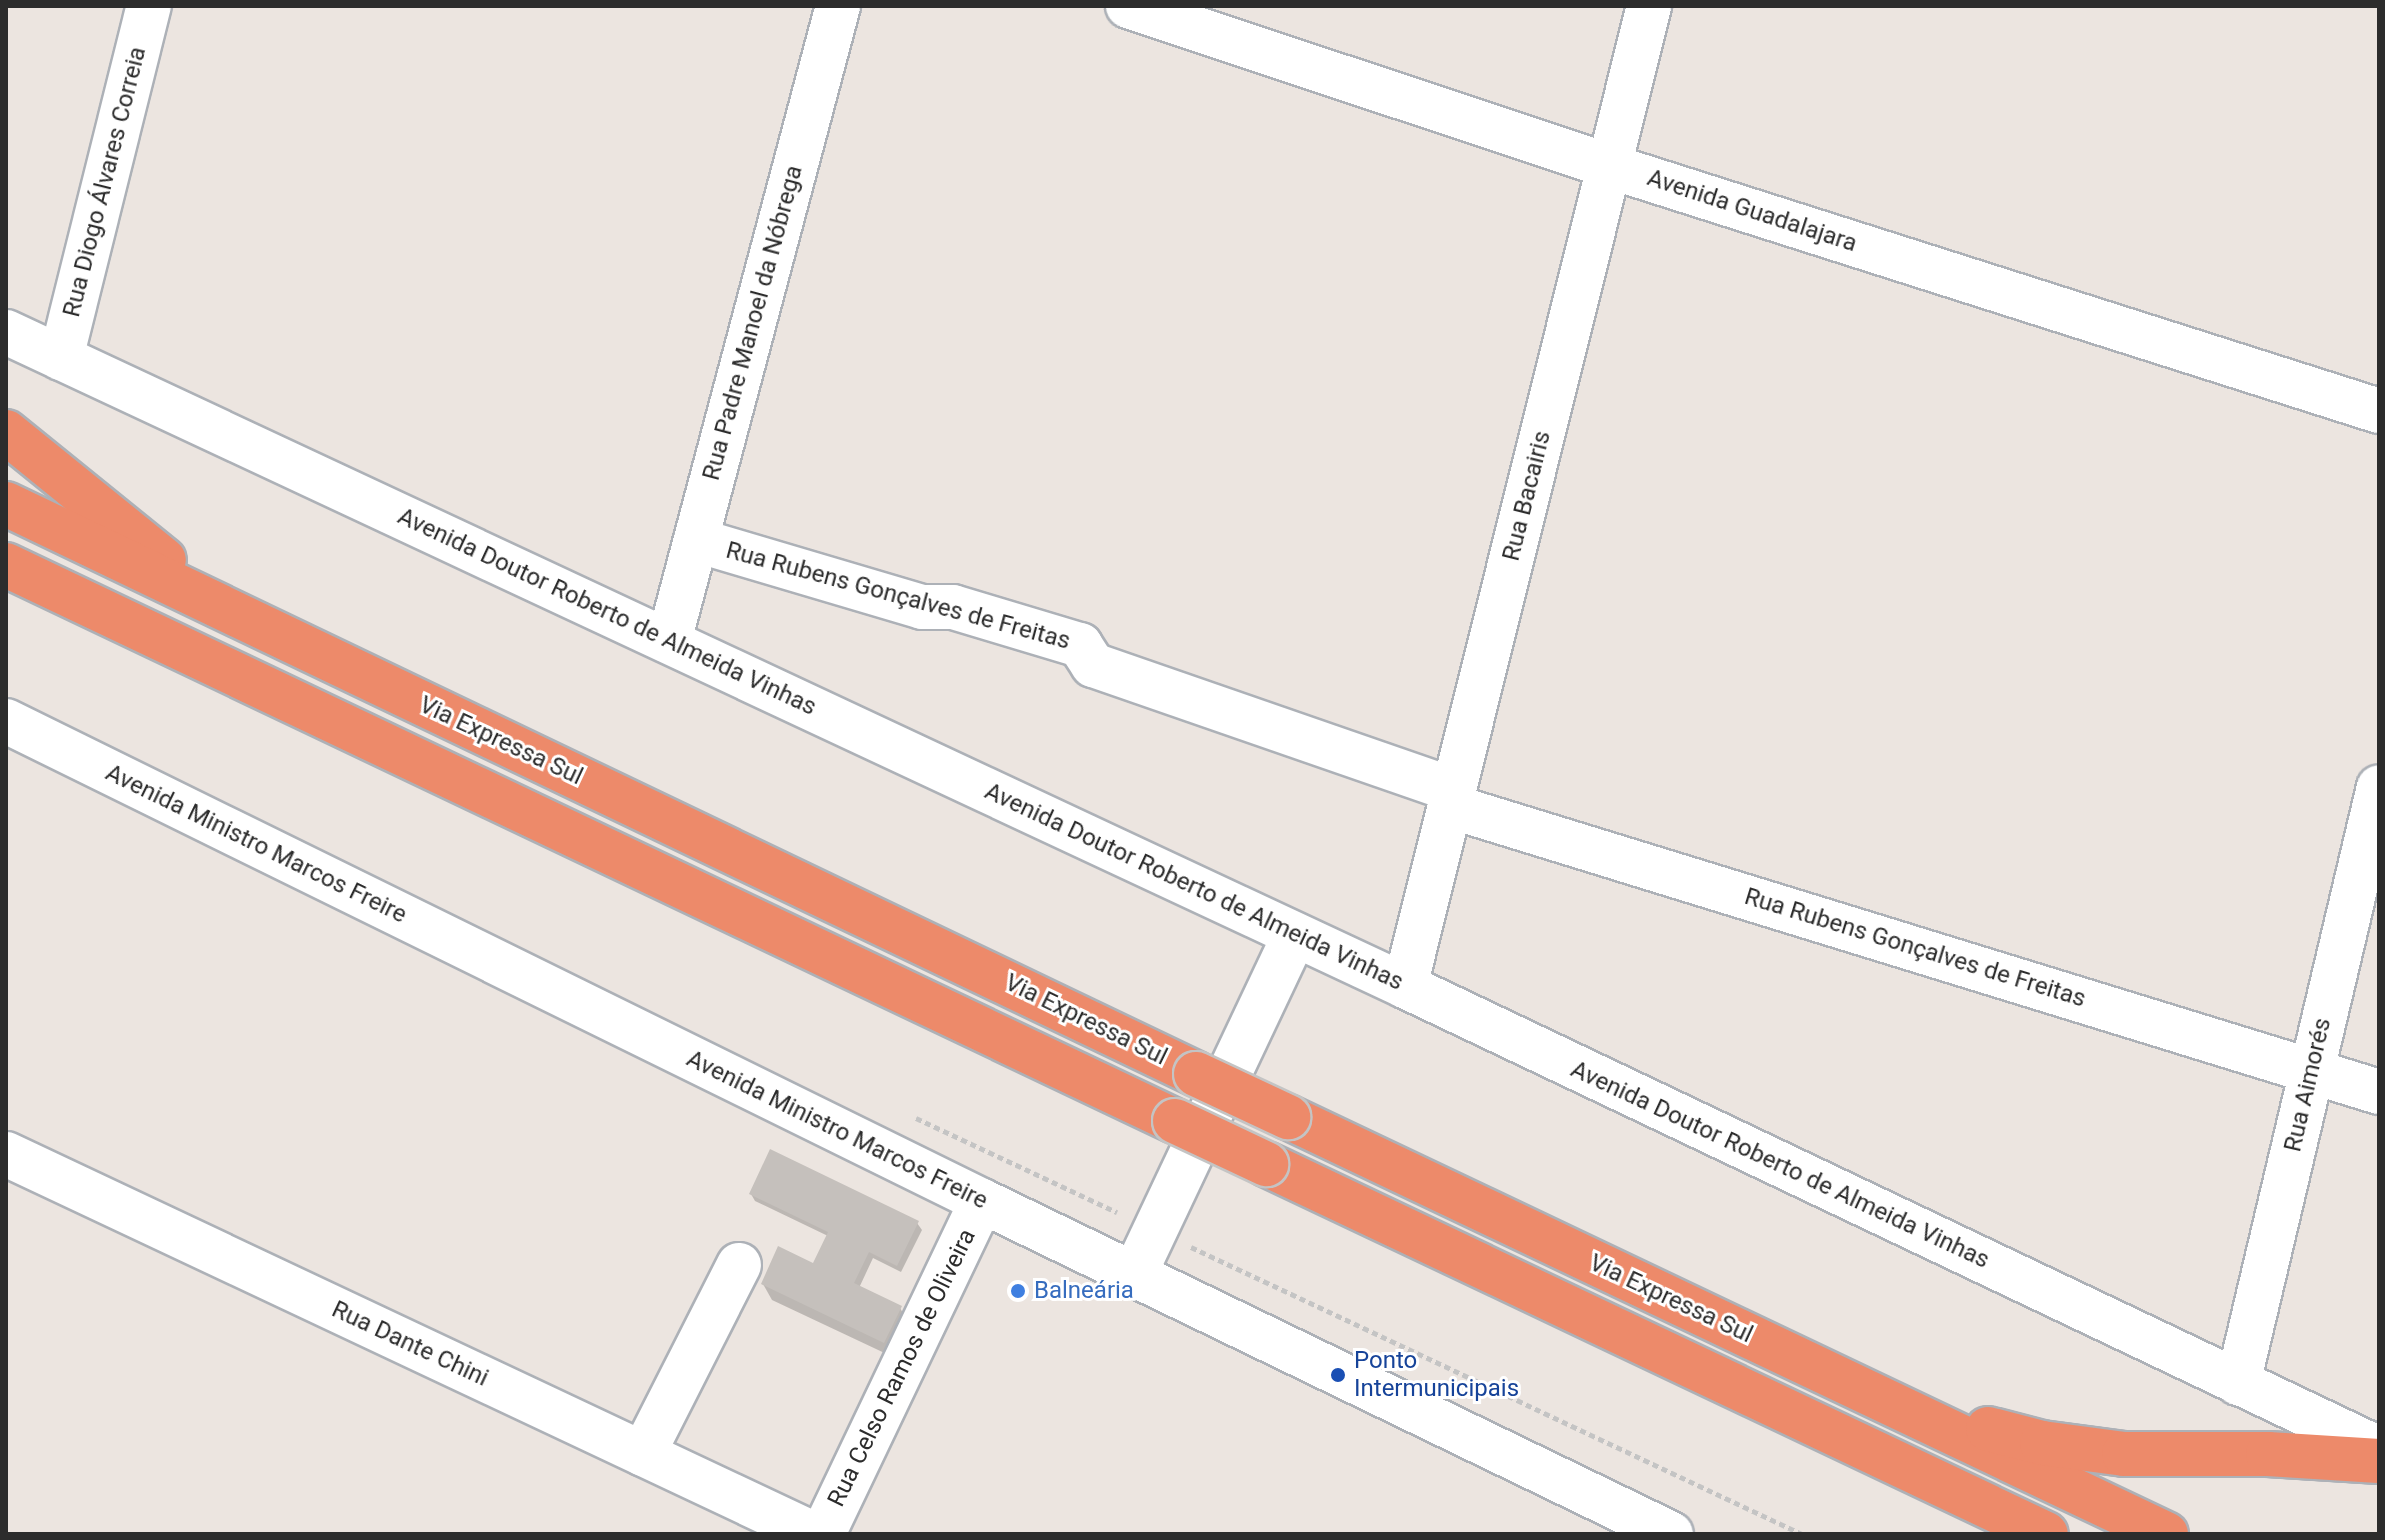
<!DOCTYPE html>
<html>
<head>
<meta charset="utf-8">
<style>
	body { margin:0 }
	#map { position:relative; width:2385px; height:1540px; overflow:hidden; background:#ece5e0; font-family:Roboto,sans-serif }
	div>[style] { position:absolute }
	[style*='--x'] { left:calc(var(--x)*1px); top:calc(var(--y)*1px); width:calc(var(--w)*1px); rotate:calc(var(--a)*1deg) }
	.shadow>* { inset:0; background:#0003 }
	.building>* { inset:0; background:#c5c0bc }
	.path>* { height:5px; margin-top:-2.5px; transform-origin:0; background:repeating-linear-gradient(90deg,#c4c4c4 0 6px,transparent 0 10px) }
	.roads { filter:drop-shadow(2px 0 #adb1b7) drop-shadow(-2px 0 #adb1b7) drop-shadow(0 2px #adb1b7) drop-shadow(0 -2px #adb1b7) }
	.minor>* { height:44px; margin:-22px; padding:0 22px; transform-origin:22px; border-radius:22px; background:#fff }
	.secondary>* { height:44px; margin:-22px; padding:0 22px; transform-origin:22px; border-radius:22px; background:#fff }
	.motorway>* { height:44px; margin:-22px; padding:0 22px; transform-origin:22px; border-radius:22px; background:#ed8a6a }
	.bridges { filter:drop-shadow(2px 0 #c4c4c4) drop-shadow(-2px 0 #c4c4c4) drop-shadow(0 2px #c4c4c4) drop-shadow(0 -2px #c4c4c4) }
	.motorway-bridge>* { height:44px; margin:-22px; padding:0 22px; transform-origin:22px; border-radius:22px; background:#ed8a6a }
	.dots>* { width:22px; height:22px; translate:-50% -50%; box-sizing:border-box; border:4px solid #fff; border-radius:50% }
	span { translate:-50% -50%; white-space:nowrap; text-align:center; line-height:1.15; -webkit-text-stroke:6px #fff; paint-order:stroke }
	.street-label { font-size:24px; color:#2c2c2c }
	.shop-label { font-size:24px; color:#366cbe }
	.left { translate:0 -50%; text-align:left }
	.transit-label { font-size:24px; color:#164399 }
	.frame { position:absolute; inset:0; border:8px solid #2c2c2c; pointer-events:none }
</style>
</head>
<body>
<div id="map">
	<div class="shadow">
		<i style="clip-path:polygon(751px 1194px,917px 1223px,922px 1230px,901px 1272px,873px 1258px,859px 1288px,900px 1308px,909px 1323px,893px 1357px,772px 1300px,763px 1284px,819px 1268px,828px 1236px,755px 1201px)"></i>
	</div>
	<div class="building">
		<i style="clip-path:polygon(770px 1149px,919px 1221px,897px 1266px,869px 1252px,854px 1283px,902px 1306px,884px 1343px,761px 1284px,778px 1246px,813px 1263px,828px 1232px,749px 1194px)"></i>
	</div>
	<div class="path">
		<i style="--x:916;--y:1118;--w:222;--a:25.1"></i>
		<i style="--x:1191;--y:1247;--w:675;--a:25.16"></i>
	</div>
	<div class="roads">
		<div class="minor">
			<i style="--x:1128;--y:6;--w:507;--a:18.4"></i>
			<i style="--x:1609;--y:166;--w:808;--a:17.65"></i>
			<i style="--x:61;--y:358;--w:363;--a:-76"></i>
			<i style="--x:696;--y:540;--w:236;--a:16.5"></i>
			<i style="--x:922;--y:607;--w:31;--a:0"></i>
			<i style="--x:953;--y:607;--w:133;--a:16.7"></i>
			<i style="--x:1080;--y:645;--w:24;--a:57"></i>
			<i style="--x:1093;--y:665;--w:382;--a:19.1"></i>
			<i style="--x:669;--y:641;--w:657;--a:-75.1"></i>
			<i style="--x:1450;--y:806;--w:972;--a:17.11"></i>
			<i style="--x:1405;--y:986;--w:1010;--a:-76.02"></i>
			<i style="--x:6;--y:1154;--w:892;--a:25.21"></i>
			<i style="--x:2238;--y:1383;--w:612;--a:-76.69"></i>
			<i style="--x:643;--y:1454;--w:212;--a:-63.1"></i>
			<i style="--x:823;--y:1534;--w:369;--a:-64.5"></i>
		</div>
		<div class="secondary">
			<i style="--x:6;--y:332;--w:1544;--a:25.05"></i>
			<i style="--x:1405;--y:986;--w:1078;--a:25.42"></i>
			<i style="--x:6;--y:721;--w:1088;--a:26.19"></i>
			<i style="--x:982;--y:1201;--w:765;--a:25.79"></i>
			<i style="--x:1134;--y:1275;--w:376;--a:-64.7"></i>
		</div>
		<div class="motorway">
			<i style="--x:6;--y:432;--w:203;--a:39"></i>
			<i style="--x:6;--y:504;--w:1319;--a:25.59"></i>
			<i style="--x:6;--y:565;--w:1294;--a:25.44"></i>
			<i style="--x:1288;--y:1117;--w:972;--a:25.41"></i>
			<i style="--x:1266;--y:1164;--w:863;--a:25.38"></i>
			<i style="--x:1988;--y:1429;--w:56;--a:14.5"></i>
			<i style="--x:2042;--y:1443;--w:83;--a:7.6"></i>
			<i style="--x:2124;--y:1454;--w:144;--a:0"></i>
			<i style="--x:2268;--y:1454;--w:111;--a:3.6"></i>
		</div>
	</div>
	<div class="bridges">
		<div class="motorway-bridge">
			<i style="--x:1196;--y:1074;--w:102;--a:25.1"></i>
			<i style="--x:1175;--y:1121;--w:101;--a:25.3"></i>
		</div>
	</div>
	<div class="dots">
		<i style="left:1018px;top:1291px;background:#3f7fe0"></i>
		<i style="left:1338px;top:1375px;background:#1a4fb4"></i>
	</div>
	<div class="street-label">
		<span style="left:105px;top:182px;rotate:-76deg">Rua Diogo Álvares Correia</span>
		<span style="left:1752px;top:211px;rotate:18deg">Avenida Guadalajara</span>
		<span style="left:753px;top:323px;rotate:-75deg">Rua Padre Manoel da Nóbrega</span>
		<span style="left:1527px;top:496px;rotate:-76deg">Rua Bacairis</span>
		<span style="left:898px;top:596px;rotate:15deg">Rua Rubens Gonçalves de Freitas</span>
		<span style="left:607px;top:612px;rotate:25deg">Avenida Doutor Roberto de Almeida Vinhas</span>
		<span style="left:501px;top:741px;rotate:25deg">Via Expressa Sul</span>
		<span style="left:256px;top:844px;rotate:26deg">Avenida Ministro Marcos Freire</span>
		<span style="left:1194px;top:887px;rotate:25deg">Avenida Doutor Roberto de Almeida Vinhas</span>
		<span style="left:1915px;top:948px;rotate:17deg">Rua Rubens Gonçalves de Freitas</span>
		<span style="left:1086px;top:1020px;rotate:26deg">Via Expressa Sul</span>
		<span style="left:2308px;top:1085px;rotate:-77deg">Rua Aimorés</span>
		<span style="left:837px;top:1130px;rotate:26deg">Avenida Ministro Marcos Freire</span>
		<span style="left:1780px;top:1165px;rotate:25deg">Avenida Doutor Roberto de Almeida Vinhas</span>
		<span style="left:1671px;top:1299px;rotate:25deg">Via Expressa Sul</span>
		<span style="left:410px;top:1344px;rotate:25deg">Rua Dante Chini</span>
		<span style="left:902px;top:1368px;rotate:-64deg">Rua Celso Ramos de Oliveira</span>
	</div>
	<div class="shop-label">
		<span class="left" style="left:1034px;top:1291px">Balneária</span>
	</div>
	<div class="transit-label">
		<span class="left" style="left:1354px;top:1375px">Ponto<br>Intermunicipais</span>
	</div>
	<div class="frame"></div>
</div>
</body>
</html>
